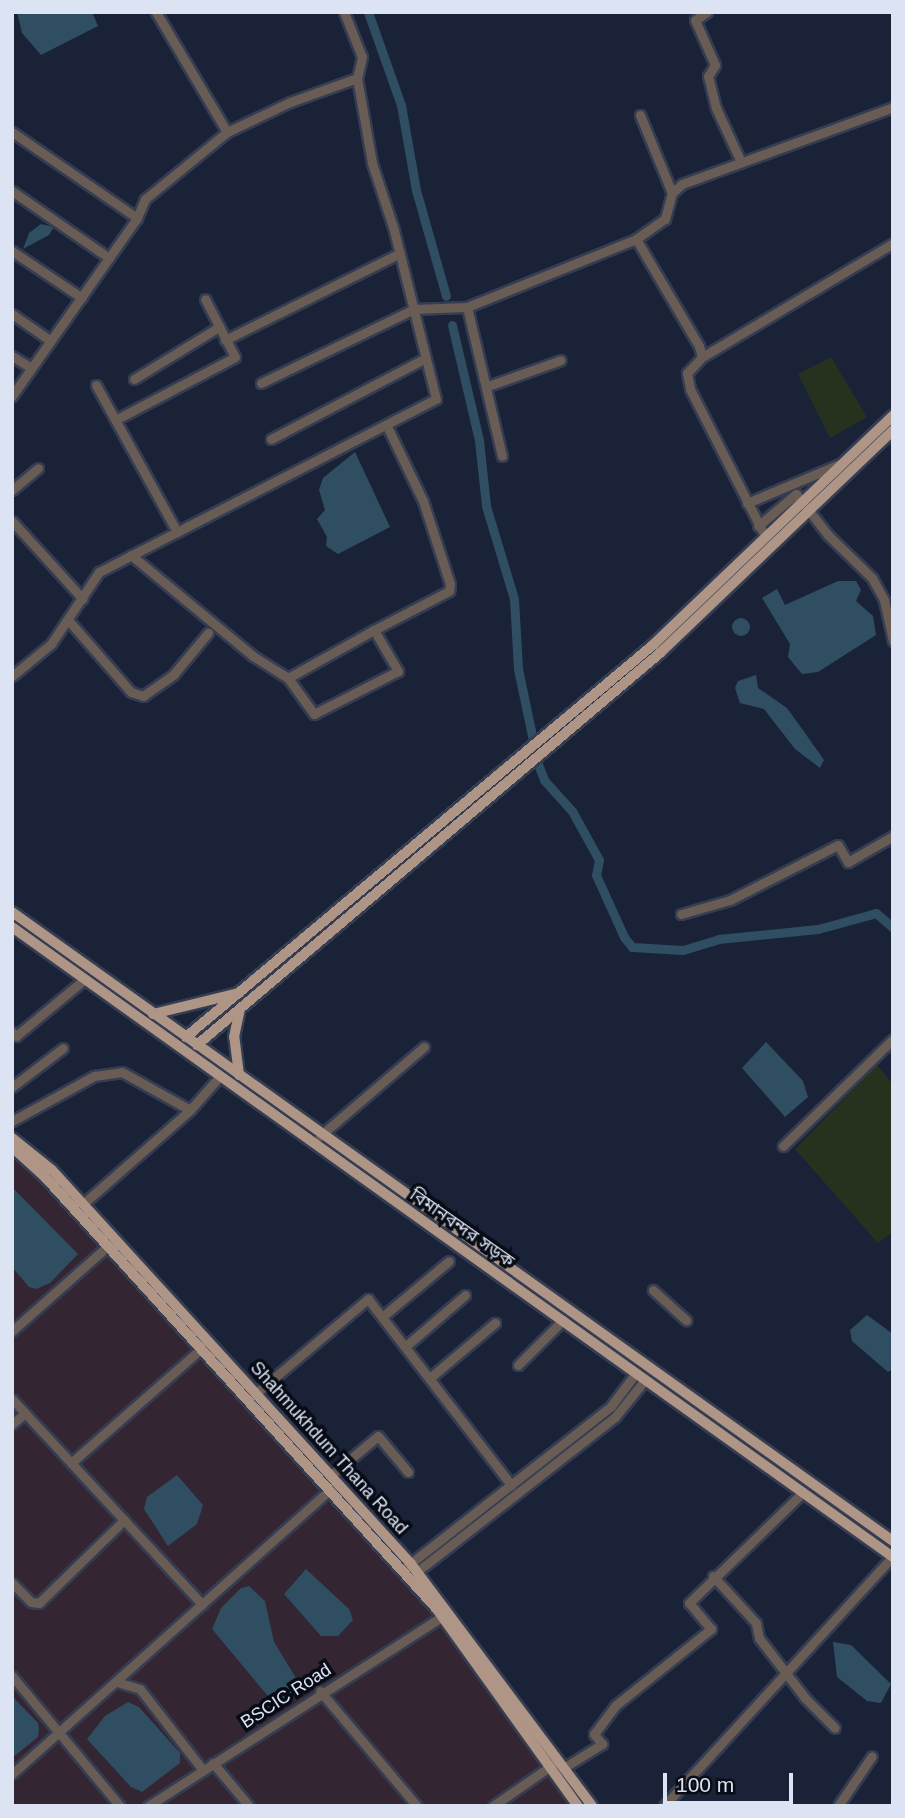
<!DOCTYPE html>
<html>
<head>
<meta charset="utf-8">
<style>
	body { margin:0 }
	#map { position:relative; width:905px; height:1818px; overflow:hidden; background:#1a2238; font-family:Arial,"Noto Sans Bengali",sans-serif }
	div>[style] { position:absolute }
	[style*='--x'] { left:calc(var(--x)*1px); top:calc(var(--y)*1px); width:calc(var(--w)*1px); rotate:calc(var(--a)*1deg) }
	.industrial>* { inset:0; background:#332531 }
	.green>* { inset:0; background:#27321e }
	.water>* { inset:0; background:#2f4e62 }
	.round { border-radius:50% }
	.canal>* { height:9px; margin:-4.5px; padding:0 4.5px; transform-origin:4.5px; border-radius:4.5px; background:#2f4e62 }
	.roads { filter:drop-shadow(2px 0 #353d52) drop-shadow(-2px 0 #353d52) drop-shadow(0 2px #353d52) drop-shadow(0 -2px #353d52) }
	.minor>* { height:9px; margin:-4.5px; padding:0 4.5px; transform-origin:4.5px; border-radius:4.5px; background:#685c55 }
	.major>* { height:10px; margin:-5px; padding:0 5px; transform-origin:5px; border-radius:5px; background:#af9586 }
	span { translate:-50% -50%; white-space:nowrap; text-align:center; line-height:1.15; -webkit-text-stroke:7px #080c16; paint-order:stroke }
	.street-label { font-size:18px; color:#dce3f2 }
	.frame { position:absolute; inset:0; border:14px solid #dce3f2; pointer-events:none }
	.scale { position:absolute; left:663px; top:1773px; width:130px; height:32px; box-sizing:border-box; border:4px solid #dce3f2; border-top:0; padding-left:9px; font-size:21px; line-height:24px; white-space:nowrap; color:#dce3f2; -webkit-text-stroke:5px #080c16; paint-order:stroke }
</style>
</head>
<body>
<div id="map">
	<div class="industrial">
		<i style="clip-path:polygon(12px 1141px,49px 1170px,446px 1610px,587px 1806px,12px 1806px)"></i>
	</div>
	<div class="green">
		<i style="clip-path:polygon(831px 357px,867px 417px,830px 438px,798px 374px)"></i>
		<i style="clip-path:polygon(877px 1065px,893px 1085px,893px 1232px,878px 1243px,795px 1149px)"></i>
	</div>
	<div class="water">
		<i style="clip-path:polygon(17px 12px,92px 12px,98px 26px,41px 55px,22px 33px)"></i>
		<i style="clip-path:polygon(41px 224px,54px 227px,49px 235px,23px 249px,29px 233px)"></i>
		<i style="clip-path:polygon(355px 452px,390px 527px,338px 554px,326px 546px,327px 537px,317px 519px,325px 510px,319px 490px,323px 478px)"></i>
		<i style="clip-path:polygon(838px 581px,856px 581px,861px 590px,856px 601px,873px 616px,876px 635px,818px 672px,802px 674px,788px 657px,790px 644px,762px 598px,777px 589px,785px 605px)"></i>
		<i class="round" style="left:732px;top:618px;width:18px;height:18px"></i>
		<i style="clip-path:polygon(756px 675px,758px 688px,787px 708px,805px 733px,824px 760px,820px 768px,795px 749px,764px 709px,740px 703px,735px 688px,738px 681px)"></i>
		<i style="clip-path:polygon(766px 1042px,803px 1081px,808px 1097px,785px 1117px,742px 1068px)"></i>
		<i style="clip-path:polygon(12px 1187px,78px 1254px,50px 1283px,36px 1289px,29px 1287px,12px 1267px)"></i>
		<i style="clip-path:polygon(867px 1315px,893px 1334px,893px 1369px,888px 1372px,852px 1341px,850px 1330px)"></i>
		<i style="clip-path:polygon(177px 1475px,203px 1505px,197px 1524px,168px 1546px,144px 1509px,147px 1497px)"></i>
		<i style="clip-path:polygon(306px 1569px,349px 1609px,353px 1620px,338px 1636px,321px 1636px,284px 1594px)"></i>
		<i style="clip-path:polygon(249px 1586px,265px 1601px,274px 1642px,299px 1683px,298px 1689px,277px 1707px,212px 1629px,221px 1608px,241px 1588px)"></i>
		<i style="clip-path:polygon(833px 1642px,851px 1645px,891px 1684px,881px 1703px,867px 1701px,837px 1677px)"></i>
		<i style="clip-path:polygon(12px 1696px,38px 1723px,39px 1729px,38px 1737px,12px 1758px)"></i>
		<i style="clip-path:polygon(128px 1702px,139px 1707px,180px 1753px,180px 1763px,142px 1792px,131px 1787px,87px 1739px,105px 1716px)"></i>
	</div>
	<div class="canal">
		<i style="--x:368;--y:12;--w:99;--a:70.5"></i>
		<i style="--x:401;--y:105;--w:86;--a:80"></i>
		<i style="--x:416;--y:190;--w:110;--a:74.2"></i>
		<i style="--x:452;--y:325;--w:118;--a:76.8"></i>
		<i style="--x:479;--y:440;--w:66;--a:83.9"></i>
		<i style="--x:486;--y:506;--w:97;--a:73.2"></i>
		<i style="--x:514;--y:599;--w:70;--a:86.7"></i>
		<i style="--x:518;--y:669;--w:97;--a:78.1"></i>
		<i style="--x:538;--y:764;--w:17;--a:69"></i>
		<i style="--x:544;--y:780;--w:42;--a:47.9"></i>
		<i style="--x:572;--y:811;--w:56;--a:61.1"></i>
		<i style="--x:599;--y:860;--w:15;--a:101"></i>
		<i style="--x:596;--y:875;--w:68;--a:65.7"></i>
		<i style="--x:624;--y:937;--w:13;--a:51"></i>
		<i style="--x:632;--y:947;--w:51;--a:3.4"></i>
		<i style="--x:683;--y:950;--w:37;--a:-17"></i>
		<i style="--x:718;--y:939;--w:100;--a:-5.7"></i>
		<i style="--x:818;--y:929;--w:60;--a:-15.4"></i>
		<i style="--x:876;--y:913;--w:23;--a:41"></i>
	</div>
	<div class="roads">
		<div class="minor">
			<i style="--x:156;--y:12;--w:139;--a:59.4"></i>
			<i style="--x:344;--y:12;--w:48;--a:68.2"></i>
			<i style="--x:362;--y:57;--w:22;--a:103"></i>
			<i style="--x:707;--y:12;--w:14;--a:146"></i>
			<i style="--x:695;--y:20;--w:49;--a:66"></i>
			<i style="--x:715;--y:65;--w:13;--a:122"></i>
			<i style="--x:708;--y:76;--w:33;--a:76"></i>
			<i style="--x:716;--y:108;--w:60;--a:65.2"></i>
			<i style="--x:640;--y:115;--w:84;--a:67.7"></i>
			<i style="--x:12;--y:132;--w:152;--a:34.5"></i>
			<i style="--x:137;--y:218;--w:218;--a:125.1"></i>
			<i style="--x:12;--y:191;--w:118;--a:34.6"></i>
			<i style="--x:636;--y:239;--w:124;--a:59.5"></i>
			<i style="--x:699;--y:346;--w:11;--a:75"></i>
			<i style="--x:702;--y:357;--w:22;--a:133"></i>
			<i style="--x:687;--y:373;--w:16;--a:79"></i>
			<i style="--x:690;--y:389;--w:165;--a:63"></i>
			<i style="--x:12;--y:251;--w:84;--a:33.9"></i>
			<i style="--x:467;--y:307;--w:153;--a:76.8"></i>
			<i style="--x:12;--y:314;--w:47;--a:34.7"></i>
			<i style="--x:225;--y:340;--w:195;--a:-26.4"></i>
			<i style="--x:12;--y:356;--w:22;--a:32"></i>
			<i style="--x:702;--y:357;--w:222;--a:-30.8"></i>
			<i style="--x:134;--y:379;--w:100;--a:-31.5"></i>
			<i style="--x:261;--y:383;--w:170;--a:-25.8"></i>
			<i style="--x:414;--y:309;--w:53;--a:-2.2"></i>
			<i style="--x:467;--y:307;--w:182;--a:-21.9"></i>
			<i style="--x:636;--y:239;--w:35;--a:-35"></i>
			<i style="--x:665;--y:219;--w:27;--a:-75"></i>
			<i style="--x:672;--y:193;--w:13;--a:-42"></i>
			<i style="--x:682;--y:184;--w:225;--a:-20"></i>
			<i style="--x:96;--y:385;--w:168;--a:61.1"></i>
			<i style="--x:488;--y:386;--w:77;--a:-19.6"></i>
			<i style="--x:117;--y:419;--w:133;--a:-27.7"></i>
			<i style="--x:235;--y:357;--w:65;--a:-117.3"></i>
			<i style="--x:271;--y:439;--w:173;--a:-27.6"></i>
			<i style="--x:12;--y:490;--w:34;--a:-40"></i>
			<i style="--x:747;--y:503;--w:101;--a:-22.8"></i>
			<i style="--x:12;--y:521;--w:105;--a:47.7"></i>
			<i style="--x:758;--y:526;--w:50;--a:-40.1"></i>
			<i style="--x:796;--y:494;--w:52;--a:52"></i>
			<i style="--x:828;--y:535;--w:62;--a:44.3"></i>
			<i style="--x:872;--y:578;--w:25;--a:61"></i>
			<i style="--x:884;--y:600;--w:42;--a:77.6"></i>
			<i style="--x:131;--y:555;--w:158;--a:39.6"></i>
			<i style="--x:253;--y:656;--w:41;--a:32.2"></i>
			<i style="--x:69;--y:621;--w:94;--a:48.9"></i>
			<i style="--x:131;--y:692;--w:13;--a:18"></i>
			<i style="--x:143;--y:696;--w:37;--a:-35"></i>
			<i style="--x:173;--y:675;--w:55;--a:-50.2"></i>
			<i style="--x:374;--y:630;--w:48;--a:59.7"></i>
			<i style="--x:398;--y:671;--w:94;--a:152.9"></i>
			<i style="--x:314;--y:714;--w:44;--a:-125.8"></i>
			<i style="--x:288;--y:678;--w:98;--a:-29.2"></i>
			<i style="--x:374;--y:630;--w:85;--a:-27.5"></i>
			<i style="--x:449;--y:591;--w:7;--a:-82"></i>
			<i style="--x:450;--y:584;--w:87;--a:-108"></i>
			<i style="--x:423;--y:501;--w:85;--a:-115.7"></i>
			<i style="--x:12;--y:676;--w:50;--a:-39.4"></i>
			<i style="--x:51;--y:644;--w:87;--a:-56.3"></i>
			<i style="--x:99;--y:572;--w:379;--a:-27.2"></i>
			<i style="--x:436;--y:399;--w:174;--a:-104"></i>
			<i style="--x:394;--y:230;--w:71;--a:-108.2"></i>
			<i style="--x:372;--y:163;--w:86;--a:-100"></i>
			<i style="--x:357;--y:78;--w:71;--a:160.3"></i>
			<i style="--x:290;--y:102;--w:70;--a:154.5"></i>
			<i style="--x:227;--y:132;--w:106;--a:140.7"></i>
			<i style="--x:145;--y:199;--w:21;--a:113"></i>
			<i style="--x:681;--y:914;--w:51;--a:-15.9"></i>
			<i style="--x:730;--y:900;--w:121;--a:-27"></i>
			<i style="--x:838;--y:845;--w:20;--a:60"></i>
			<i style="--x:848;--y:862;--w:52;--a:-30"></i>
			<i style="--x:12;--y:1032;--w:6;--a:45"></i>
			<i style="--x:16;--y:1036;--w:89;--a:-39.6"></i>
			<i style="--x:12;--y:1087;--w:64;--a:-37.4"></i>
			<i style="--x:12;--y:1121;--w:94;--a:-28.8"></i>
			<i style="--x:94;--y:1076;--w:28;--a:-8"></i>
			<i style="--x:122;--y:1072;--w:78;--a:29.2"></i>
			<i style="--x:190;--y:1110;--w:44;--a:-48.7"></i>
			<i style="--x:320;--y:1136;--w:137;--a:-40.6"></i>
			<i style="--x:783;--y:1146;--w:153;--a:-44.2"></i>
			<i style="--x:83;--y:1204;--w:142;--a:-41.3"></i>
			<i style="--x:653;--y:1290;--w:45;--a:42.3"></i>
			<i style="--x:382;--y:1317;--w:87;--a:-39.9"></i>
			<i style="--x:12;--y:1331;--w:132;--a:-41.6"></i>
			<i style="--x:406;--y:1346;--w:78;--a:-40.8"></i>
			<i style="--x:518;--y:1365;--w:64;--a:-45"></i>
			<i style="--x:431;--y:1377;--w:84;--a:-40.2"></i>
			<i style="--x:255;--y:1394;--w:148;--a:-40.1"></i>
			<i style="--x:368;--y:1299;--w:235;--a:52.4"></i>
			<i style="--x:12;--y:1399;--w:280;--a:47.2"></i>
			<i style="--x:12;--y:1424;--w:17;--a:-40"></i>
			<i style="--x:71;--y:1463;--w:177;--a:-41.3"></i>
			<i style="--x:330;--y:1476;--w:62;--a:-39.8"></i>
			<i style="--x:378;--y:1436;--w:47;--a:50.2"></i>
			<i style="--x:406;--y:1567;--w:261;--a:-38.1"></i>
			<i style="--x:611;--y:1406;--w:41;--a:-52.9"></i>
			<i style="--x:414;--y:1574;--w:255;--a:-38"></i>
			<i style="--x:615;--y:1417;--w:48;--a:-51"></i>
			<i style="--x:713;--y:1576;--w:64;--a:47.5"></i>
			<i style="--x:756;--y:1623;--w:15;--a:79"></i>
			<i style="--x:759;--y:1638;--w:76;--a:52.5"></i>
			<i style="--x:805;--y:1698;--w:42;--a:45"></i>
			<i style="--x:12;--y:1583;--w:27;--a:45"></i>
			<i style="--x:31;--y:1602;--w:8;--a:7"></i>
			<i style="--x:39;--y:1603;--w:119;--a:-44.3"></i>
			<i style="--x:12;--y:1676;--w:169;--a:50.3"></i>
			<i style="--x:117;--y:1682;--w:24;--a:17"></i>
			<i style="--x:140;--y:1689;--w:101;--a:52.2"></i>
			<i style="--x:320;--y:1691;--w:150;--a:49.9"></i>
			<i style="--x:213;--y:1763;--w:56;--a:50.1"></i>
			<i style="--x:565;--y:1767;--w:44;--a:-31.9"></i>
			<i style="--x:602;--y:1744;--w:13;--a:-129"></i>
			<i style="--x:594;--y:1734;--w:36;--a:-53"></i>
			<i style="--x:616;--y:1705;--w:122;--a:-38.7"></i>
			<i style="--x:711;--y:1629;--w:34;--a:-130"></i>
			<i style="--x:689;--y:1603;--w:159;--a:-44.2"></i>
			<i style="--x:12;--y:1774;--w:431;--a:-41.8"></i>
			<i style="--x:148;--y:1806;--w:351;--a:-32.8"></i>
			<i style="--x:493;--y:1806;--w:72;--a:-34.8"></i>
			<i style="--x:664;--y:1806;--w:338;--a:-47.5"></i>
			<i style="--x:838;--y:1806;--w:60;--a:-55.8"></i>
		</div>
		<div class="major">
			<i style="--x:12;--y:912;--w:1082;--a:35.53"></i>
			<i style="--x:12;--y:927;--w:1083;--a:35.57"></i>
			<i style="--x:153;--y:1014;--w:89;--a:-13.7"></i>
			<i style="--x:186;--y:1037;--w:610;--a:-40.01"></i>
			<i style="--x:653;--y:645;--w:332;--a:-43.7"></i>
			<i style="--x:197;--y:1045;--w:607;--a:-40.25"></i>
			<i style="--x:660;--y:653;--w:323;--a:-43.7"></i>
			<i style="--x:239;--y:1075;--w:38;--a:-97"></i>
			<i style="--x:234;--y:1037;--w:29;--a:-78"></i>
			<i style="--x:12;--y:1138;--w:51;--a:38.7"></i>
			<i style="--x:52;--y:1170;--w:533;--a:47.66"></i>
			<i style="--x:411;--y:1564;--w:302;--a:53.2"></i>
			<i style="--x:12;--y:1147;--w:45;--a:42.3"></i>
			<i style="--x:45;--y:1177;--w:582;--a:47.79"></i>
			<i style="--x:436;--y:1608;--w:244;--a:54.4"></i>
		</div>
	</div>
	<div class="street-label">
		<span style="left:462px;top:1228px;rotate:35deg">বিমানবন্দর সড়ক</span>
		<span style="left:329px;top:1448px;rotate:48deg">Shahmukhdum Thana Road</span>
		<span style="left:286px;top:1696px;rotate:-33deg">BSCIC Road</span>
	</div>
	<div class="frame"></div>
	<div class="scale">100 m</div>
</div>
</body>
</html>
